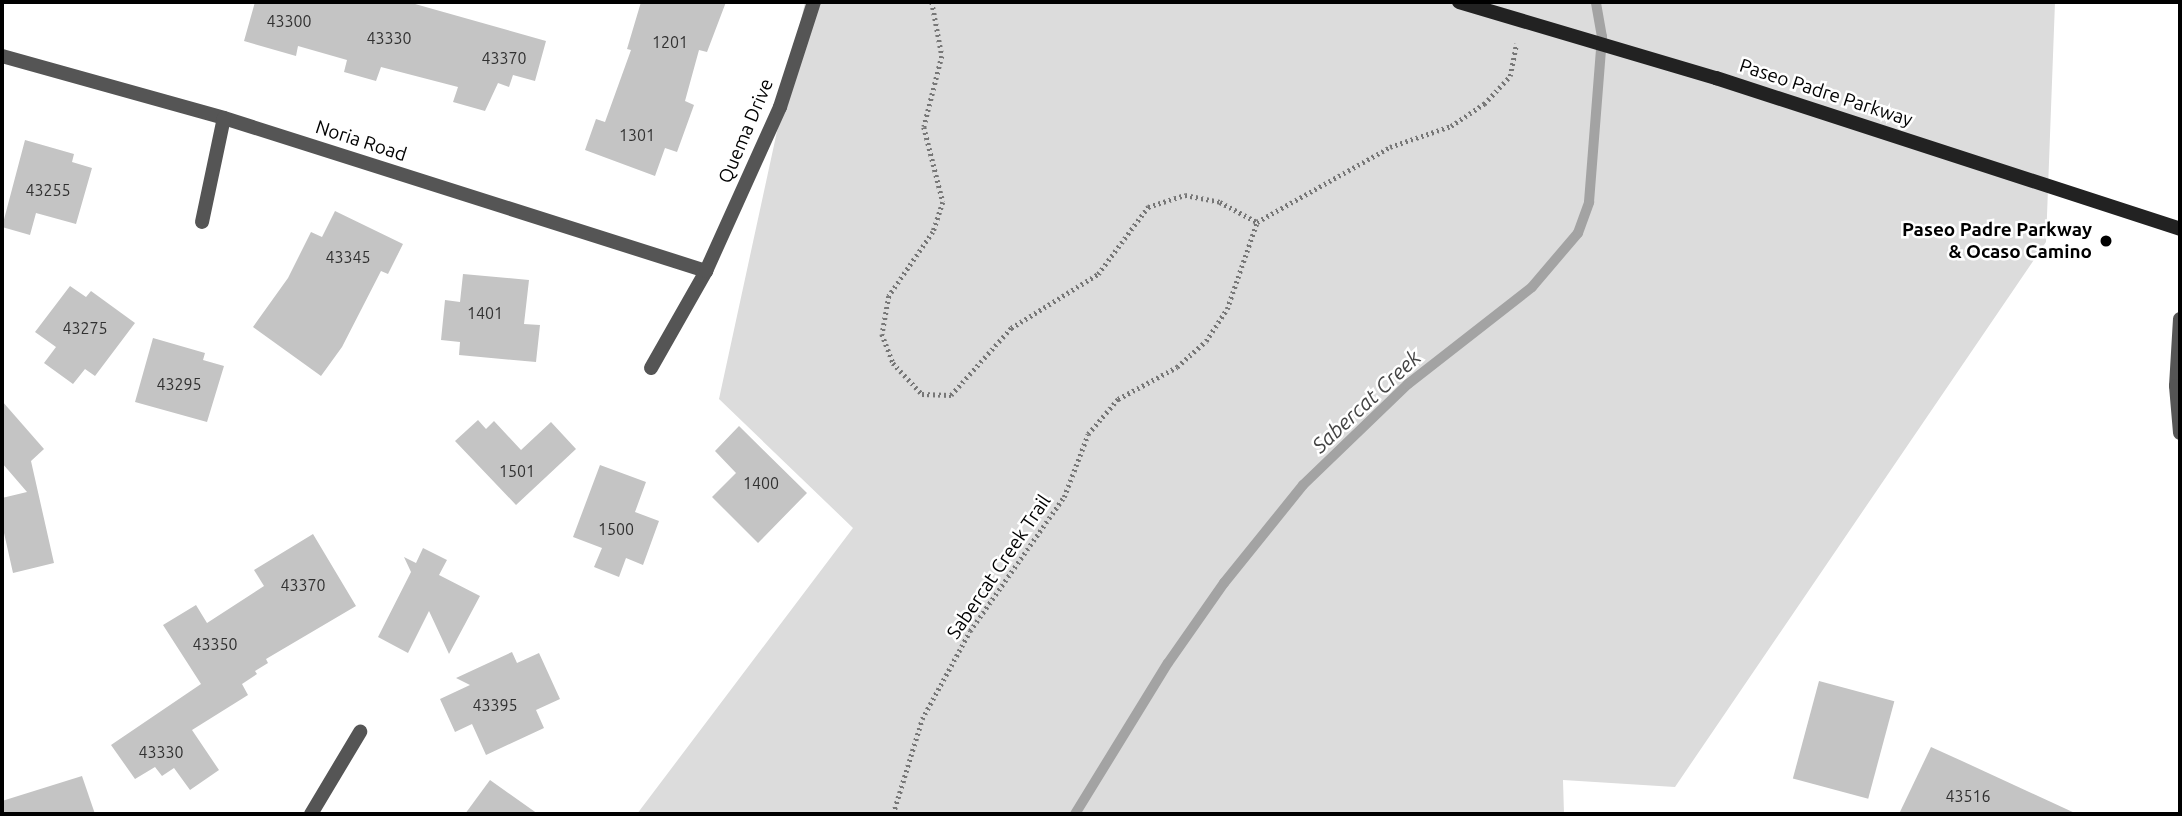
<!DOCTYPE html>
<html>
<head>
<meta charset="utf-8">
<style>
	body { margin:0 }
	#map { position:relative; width:2182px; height:816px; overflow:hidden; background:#fff; font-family:Ubuntu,sans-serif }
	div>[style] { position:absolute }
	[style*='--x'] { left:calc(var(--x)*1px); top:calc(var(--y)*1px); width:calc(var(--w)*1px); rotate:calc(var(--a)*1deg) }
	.green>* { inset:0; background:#dcdcdc }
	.stream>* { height:10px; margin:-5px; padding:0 5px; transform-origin:5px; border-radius:5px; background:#a3a3a3 }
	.building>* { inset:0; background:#c4c4c4; transform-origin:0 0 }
	.path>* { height:4.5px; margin-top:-2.25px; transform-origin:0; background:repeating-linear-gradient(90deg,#777 0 2px,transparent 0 5.5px) }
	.street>* { height:14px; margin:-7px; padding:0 7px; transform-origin:7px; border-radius:7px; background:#555 }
	.secondary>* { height:14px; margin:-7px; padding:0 7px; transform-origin:7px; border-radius:7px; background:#222 }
	.secondary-bridge>* { height:14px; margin:-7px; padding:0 7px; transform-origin:7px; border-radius:7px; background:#222 }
	.dots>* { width:19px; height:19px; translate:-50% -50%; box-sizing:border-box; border:4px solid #fff; border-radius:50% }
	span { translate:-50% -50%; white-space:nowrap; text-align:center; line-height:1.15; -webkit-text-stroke:5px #fff; paint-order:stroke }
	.number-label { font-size:16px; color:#313131 }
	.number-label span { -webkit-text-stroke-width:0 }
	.street-label { font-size:19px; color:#000 }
	.poi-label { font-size:19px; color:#000; font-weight:700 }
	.right { translate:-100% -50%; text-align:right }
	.water-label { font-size:21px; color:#444; font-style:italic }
	.frame { position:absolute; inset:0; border:4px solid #000; pointer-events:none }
</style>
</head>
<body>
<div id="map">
	<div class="green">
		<i style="clip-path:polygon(805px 2px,2055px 2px,2046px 242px,1675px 787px,1563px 780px,1564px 814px,637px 814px,853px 528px,719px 399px)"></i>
	</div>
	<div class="stream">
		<i style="--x:1075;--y:814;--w:177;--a:-58.4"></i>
		<i style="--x:1168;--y:663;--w:98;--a:-55"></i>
		<i style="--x:1224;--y:583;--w:126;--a:-51.1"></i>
		<i style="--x:1303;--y:485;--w:146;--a:-43.9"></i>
		<i style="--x:1408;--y:384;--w:157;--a:-38"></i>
		<i style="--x:1532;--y:287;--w:71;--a:-49.6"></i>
		<i style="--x:1578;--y:233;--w:33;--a:-70"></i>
		<i style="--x:1589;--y:202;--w:166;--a:-85.5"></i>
		<i style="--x:1602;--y:37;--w:36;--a:-100"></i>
	</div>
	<div class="building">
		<i style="clip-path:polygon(255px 2px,408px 2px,546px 41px,535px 81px,513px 75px,509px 87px,498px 83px,485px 111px,453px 102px,458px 87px,381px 67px,376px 81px,344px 72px,347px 60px,298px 46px,296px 56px,244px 41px)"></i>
		<i style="clip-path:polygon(641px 2px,726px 2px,707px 52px,699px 50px,685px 101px,694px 105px,677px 152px,665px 148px,655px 176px,585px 150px,596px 119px,605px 122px,631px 50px,627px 49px)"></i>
		<i style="clip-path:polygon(25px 140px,74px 154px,72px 162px,92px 168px,76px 224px,36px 213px,30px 235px,2px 227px)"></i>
		<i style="clip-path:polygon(335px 211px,403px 244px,388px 274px,381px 271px,342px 347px,321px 376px,253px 327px,288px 278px,311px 232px,322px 237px)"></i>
		<i style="clip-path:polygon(463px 274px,529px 280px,524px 324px,540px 325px,536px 362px,459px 355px,460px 342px,441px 340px,445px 300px,460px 302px)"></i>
		<i style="clip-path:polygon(70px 286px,86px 297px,91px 291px,135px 323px,95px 376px,85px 369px,73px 384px,44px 363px,56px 347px,35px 332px)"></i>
		<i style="clip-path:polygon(153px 338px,205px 353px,203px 360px,224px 366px,207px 422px,135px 402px)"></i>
		<i style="clip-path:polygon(2px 401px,44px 449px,31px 461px,54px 563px,13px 573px,2px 524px,2px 498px,27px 492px,2px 463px)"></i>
		<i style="clip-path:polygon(478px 420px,486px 429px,494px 421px,521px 450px,551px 422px,576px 449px,516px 505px,455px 441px)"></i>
		<i style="clip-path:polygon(739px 426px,807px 493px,758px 543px,712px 497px,736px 473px,715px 451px)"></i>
		<i style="clip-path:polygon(600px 465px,646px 482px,635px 512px,659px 521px,643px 565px,626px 558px,619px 577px,594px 567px,602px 548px,573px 537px)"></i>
		<i style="clip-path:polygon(313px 534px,356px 606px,266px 659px,268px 663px,255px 671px,257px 674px,242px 684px,248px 695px,192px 730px,219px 770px,190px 790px,174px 768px,162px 776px,155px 767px,135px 779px,111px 745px,201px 684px,163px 625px,196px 605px,207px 623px,264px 586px,254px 570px)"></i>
		<i style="clip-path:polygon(423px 548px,447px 560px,439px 575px,480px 596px,449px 654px,429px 611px,408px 653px,378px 637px,411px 572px,404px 557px,416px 563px)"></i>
		<i style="clip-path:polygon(512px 652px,517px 663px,539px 653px,560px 699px,536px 710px,544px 728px,486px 755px,472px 724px,455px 732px,440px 699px,470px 685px,456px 678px)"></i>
		<i style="left:1819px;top:681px;width:78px;height:101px;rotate:15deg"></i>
		<i style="clip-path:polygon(1931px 747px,1962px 761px,2077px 814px,1899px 814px)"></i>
		<i style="clip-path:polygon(82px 776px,95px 814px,2px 814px,2px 801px)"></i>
		<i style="clip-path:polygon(490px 780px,538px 814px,465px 814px)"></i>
	</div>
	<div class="path">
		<i style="--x:932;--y:2;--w:55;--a:79.5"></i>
		<i style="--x:942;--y:56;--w:73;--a:104.2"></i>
		<i style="--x:924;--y:127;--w:77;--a:75.8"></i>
		<i style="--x:943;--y:202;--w:32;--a:108"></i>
		<i style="--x:933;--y:232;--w:78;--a:124.5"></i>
		<i style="--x:889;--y:296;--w:39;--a:100"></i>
		<i style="--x:882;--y:334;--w:31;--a:69"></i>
		<i style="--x:893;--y:363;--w:42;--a:46.9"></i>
		<i style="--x:922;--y:394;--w:29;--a:2"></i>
		<i style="--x:951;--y:395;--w:90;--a:-48.2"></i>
		<i style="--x:1011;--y:328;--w:102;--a:-31.8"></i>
		<i style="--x:1098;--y:274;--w:84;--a:-53.3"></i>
		<i style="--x:1148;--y:207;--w:39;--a:-18"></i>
		<i style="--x:1185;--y:195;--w:36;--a:11"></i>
		<i style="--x:1220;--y:202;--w:42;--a:28.4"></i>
		<i style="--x:893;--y:814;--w:99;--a:-73"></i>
		<i style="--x:922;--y:719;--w:100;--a:-61.4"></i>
		<i style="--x:970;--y:631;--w:164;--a:-55"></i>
		<i style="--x:1064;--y:497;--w:67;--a:-69.1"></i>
		<i style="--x:1088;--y:434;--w:46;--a:-49.4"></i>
		<i style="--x:1118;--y:399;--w:67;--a:-28.5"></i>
		<i style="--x:1177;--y:367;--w:39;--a:-42"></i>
		<i style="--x:1206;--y:341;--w:38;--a:-57"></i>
		<i style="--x:1227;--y:309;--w:92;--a:-71"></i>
		<i style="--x:1257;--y:222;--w:153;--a:-29.4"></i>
		<i style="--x:1390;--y:147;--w:65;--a:-19"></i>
		<i style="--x:1451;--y:126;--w:40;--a:-34"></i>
		<i style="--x:1484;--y:104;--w:38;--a:-47"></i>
		<i style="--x:1510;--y:76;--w:33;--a:-79"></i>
	</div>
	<div class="street">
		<i style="--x:2;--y:56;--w:230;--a:15.6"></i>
		<i style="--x:224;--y:118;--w:506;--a:17.61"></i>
		<i style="--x:202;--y:222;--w:106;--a:-78.1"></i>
		<i style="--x:2180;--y:319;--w:67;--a:93.4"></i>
		<i style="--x:2176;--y:386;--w:47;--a:85.1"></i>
		<i style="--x:651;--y:368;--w:112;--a:-60.4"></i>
		<i style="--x:706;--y:271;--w:180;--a:-65.7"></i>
		<i style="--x:780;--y:107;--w:110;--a:-72.1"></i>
		<i style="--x:311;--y:814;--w:96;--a:-59.1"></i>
	</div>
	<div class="secondary">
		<i style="--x:1716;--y:78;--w:488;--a:18"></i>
	</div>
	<div class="secondary-bridge">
		<i style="--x:1459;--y:2;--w:268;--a:16.5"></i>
	</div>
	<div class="dots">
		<i style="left:2106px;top:241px;background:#000"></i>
	</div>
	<div class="number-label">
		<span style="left:289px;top:21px">43300</span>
		<span style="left:389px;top:38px">43330</span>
		<span style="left:670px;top:42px">1201</span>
		<span style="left:504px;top:58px">43370</span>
		<span style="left:637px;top:135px">1301</span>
		<span style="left:48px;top:190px">43255</span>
		<span style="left:348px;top:257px">43345</span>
		<span style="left:485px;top:313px">1401</span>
		<span style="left:85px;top:328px">43275</span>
		<span style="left:179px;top:384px">43295</span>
		<span style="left:517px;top:471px">1501</span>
		<span style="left:761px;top:483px">1400</span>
		<span style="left:616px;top:529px">1500</span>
		<span style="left:303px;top:585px">43370</span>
		<span style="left:215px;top:644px">43350</span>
		<span style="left:495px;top:705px">43395</span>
		<span style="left:161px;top:752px">43330</span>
		<span style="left:1968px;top:796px">43516</span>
	</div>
	<div class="street-label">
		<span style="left:1826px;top:93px;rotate:18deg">Paseo Padre Parkway</span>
		<span style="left:746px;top:131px;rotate:-67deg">Quema Drive</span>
		<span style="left:361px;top:141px;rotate:18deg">Noria Road</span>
		<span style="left:999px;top:567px;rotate:-56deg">Sabercat Creek Trail</span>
	</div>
	<div class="poi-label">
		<span class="right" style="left:2092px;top:241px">Paseo Padre Parkway<br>&amp; Ocaso Camino</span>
	</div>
	<div class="water-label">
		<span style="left:1366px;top:401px;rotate:-43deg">Sabercat Creek</span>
	</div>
	<div class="frame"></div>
</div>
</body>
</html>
